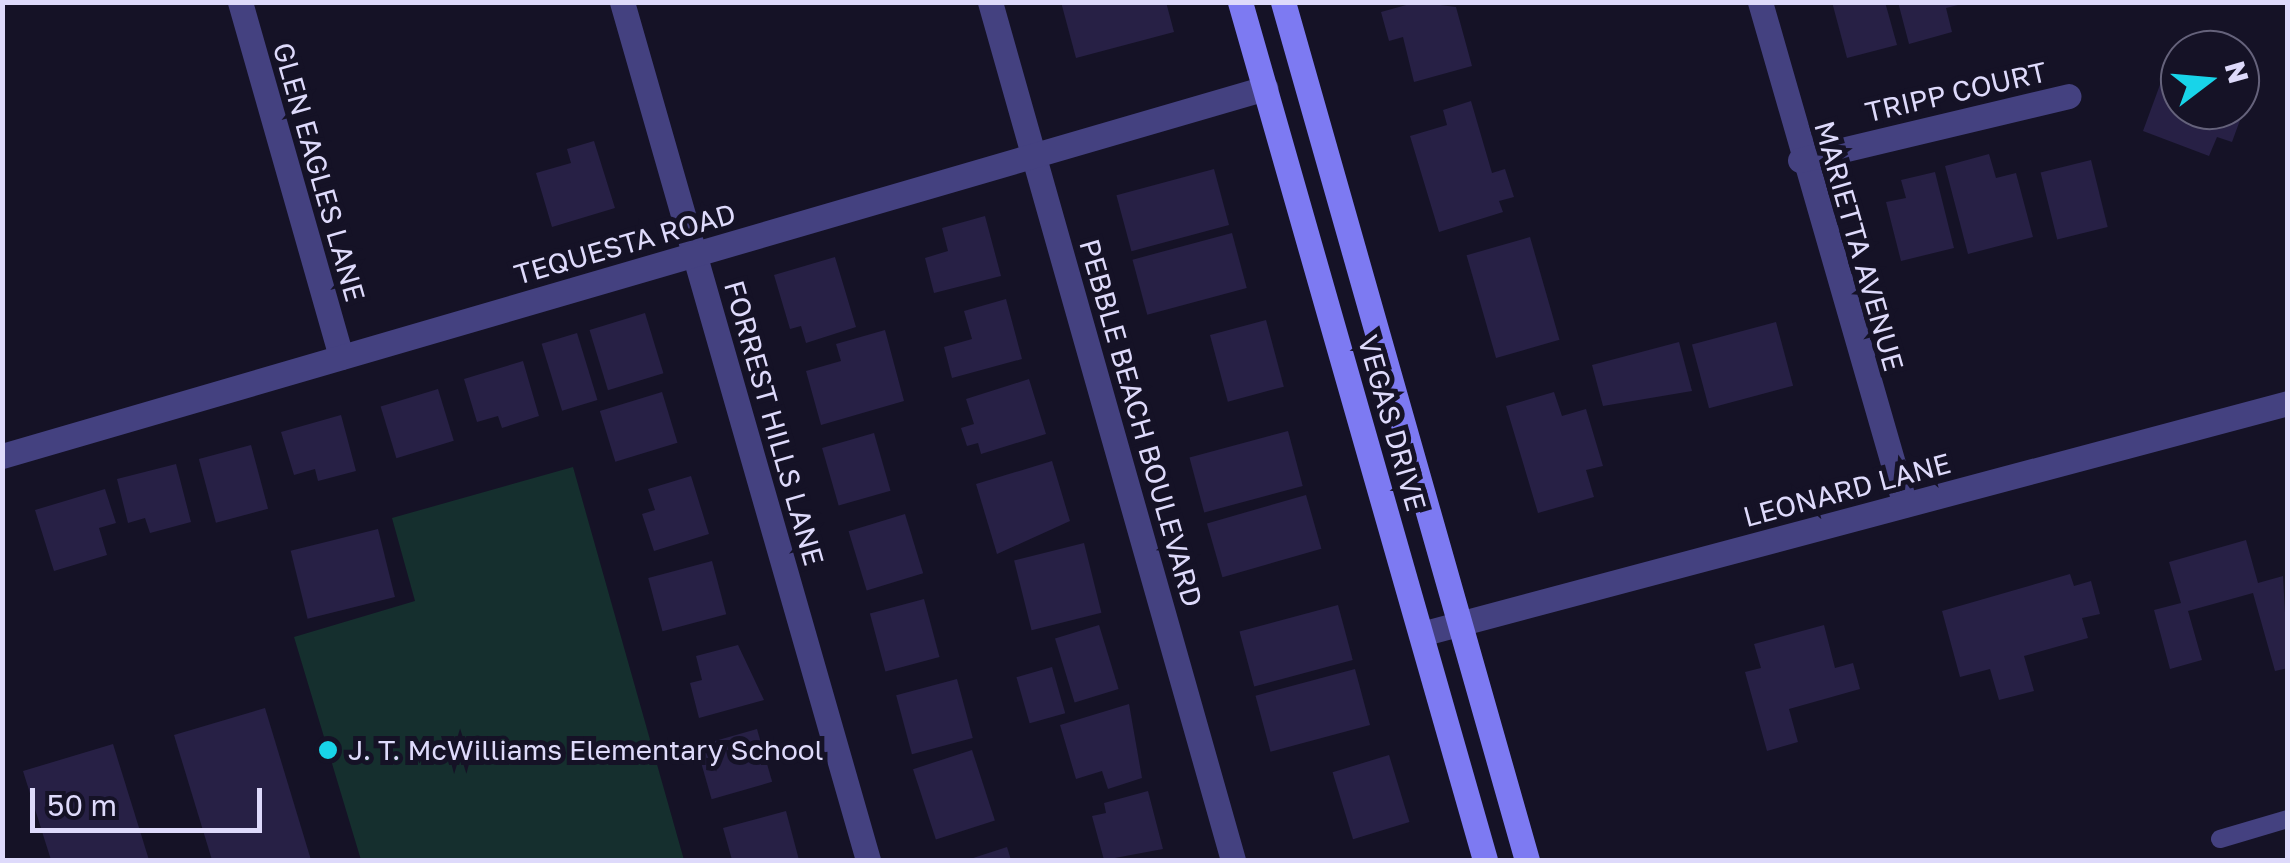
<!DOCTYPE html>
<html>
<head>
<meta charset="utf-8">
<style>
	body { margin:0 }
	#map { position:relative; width:2290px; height:863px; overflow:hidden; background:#151226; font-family:"Golos Text",sans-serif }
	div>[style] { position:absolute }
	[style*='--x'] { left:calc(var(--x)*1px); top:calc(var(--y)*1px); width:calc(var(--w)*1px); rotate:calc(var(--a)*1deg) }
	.green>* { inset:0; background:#152f2e }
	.building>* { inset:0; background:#272045; transform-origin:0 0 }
	.lane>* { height:18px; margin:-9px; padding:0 9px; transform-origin:9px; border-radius:9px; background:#444180 }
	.street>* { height:25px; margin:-12.5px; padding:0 12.5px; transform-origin:12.5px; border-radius:12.5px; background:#444180 }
	.secondary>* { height:25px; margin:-12.5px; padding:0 12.5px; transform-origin:12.5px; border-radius:12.5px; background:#7d7af2 }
	.dots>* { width:28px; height:28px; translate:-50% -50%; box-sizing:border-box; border:5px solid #151226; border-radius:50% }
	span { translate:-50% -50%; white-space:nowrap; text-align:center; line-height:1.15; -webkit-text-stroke:10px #151226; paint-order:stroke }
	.street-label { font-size:28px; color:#dedafb }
	.poi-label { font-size:28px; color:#dedafb }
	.left { translate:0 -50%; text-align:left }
	.frame { position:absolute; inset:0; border:5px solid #dedafb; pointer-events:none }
	.north { position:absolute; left:2160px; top:30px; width:100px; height:100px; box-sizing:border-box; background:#151226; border:2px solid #65627b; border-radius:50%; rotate:74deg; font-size:28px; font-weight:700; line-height:40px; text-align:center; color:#dedafb }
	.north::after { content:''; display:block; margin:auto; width:35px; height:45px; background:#18d4e9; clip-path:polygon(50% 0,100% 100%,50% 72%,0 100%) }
	.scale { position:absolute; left:30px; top:788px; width:232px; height:45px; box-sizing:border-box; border:5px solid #dedafb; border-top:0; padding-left:12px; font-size:30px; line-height:35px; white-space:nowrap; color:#dedafb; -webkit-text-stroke:8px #151226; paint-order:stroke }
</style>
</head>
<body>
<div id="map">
	<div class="green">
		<i style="clip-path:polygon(573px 467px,684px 860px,361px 860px,294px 637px,415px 601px,392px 518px)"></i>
	</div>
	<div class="building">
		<i style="clip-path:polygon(1061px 2px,1166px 2px,1174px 32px,1076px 58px)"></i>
		<i style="clip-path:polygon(1417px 2px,1456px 7px,1472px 66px,1414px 82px,1403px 37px,1389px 41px,1381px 12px)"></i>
		<i style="clip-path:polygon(1832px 2px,1885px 2px,1897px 45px,1847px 58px)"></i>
		<i style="clip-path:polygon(1898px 2px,1962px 2px,1962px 4px,1946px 8px,1952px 32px,1909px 44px)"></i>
		<i style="clip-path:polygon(2161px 82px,2180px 89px,2180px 110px,2243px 112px,2232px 142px,2217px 137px,2209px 156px,2143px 131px)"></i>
		<i style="clip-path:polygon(1471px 101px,1492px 173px,1505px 169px,1514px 197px,1499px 201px,1503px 212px,1439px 232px,1410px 136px,1447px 125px,1443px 110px)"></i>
		<i style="clip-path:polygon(594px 141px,615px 208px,552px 227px,536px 173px,571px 163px,567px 149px)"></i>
		<i style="clip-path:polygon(1989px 154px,1996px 178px,2016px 173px,2033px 237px,1968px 254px,1945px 166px)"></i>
		<i style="left:2091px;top:160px;width:69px;height:52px;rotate:76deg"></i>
		<i style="left:1214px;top:169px;width:58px;height:101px;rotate:75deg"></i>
		<i style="clip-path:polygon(1935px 172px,1954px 248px,1901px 261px,1886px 202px,1906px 198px,1901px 180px)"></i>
		<i style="clip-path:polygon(985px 216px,1001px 276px,934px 293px,925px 258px,948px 251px,942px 228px)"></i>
		<i style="left:1232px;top:233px;width:57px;height:103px;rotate:75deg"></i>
		<i style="left:1530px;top:237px;width:107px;height:66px;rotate:74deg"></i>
		<i style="clip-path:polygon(835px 257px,856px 327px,806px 343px,801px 326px,790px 329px,774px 275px)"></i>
		<i style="clip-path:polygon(1006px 299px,1022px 359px,952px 378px,944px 347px,972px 339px,964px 311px)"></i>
		<i style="left:645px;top:313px;width:63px;height:58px;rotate:73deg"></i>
		<i style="left:1266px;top:320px;width:69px;height:58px;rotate:75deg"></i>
		<i style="left:1776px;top:322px;width:66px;height:87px;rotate:75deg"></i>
		<i style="clip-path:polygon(885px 330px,904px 401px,821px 425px,806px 371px,841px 361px,836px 344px)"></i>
		<i style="left:577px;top:333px;width:70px;height:37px;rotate:73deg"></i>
		<i style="clip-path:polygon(1679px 342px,1692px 391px,1603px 406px,1592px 365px)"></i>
		<i style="clip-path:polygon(523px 361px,539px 416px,502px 428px,498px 416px,477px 422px,464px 379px)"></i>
		<i style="clip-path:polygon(1029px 379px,1046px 434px,981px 454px,978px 443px,967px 446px,961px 428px,974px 424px,966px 399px)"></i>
		<i style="left:438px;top:389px;width:54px;height:60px;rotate:73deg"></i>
		<i style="left:662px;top:392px;width:53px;height:65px;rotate:73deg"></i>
		<i style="clip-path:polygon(1554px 392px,1562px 416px,1586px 409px,1603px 466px,1586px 470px,1594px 497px,1538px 513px,1506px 406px)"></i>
		<i style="clip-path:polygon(341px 415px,356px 471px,318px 481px,315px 469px,294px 475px,281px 432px)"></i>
		<i style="left:1288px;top:431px;width:57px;height:102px;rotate:75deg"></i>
		<i style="left:874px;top:433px;width:60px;height:54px;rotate:74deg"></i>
		<i style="left:251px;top:445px;width:66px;height:54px;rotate:75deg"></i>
		<i style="clip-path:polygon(1052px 461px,1070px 521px,997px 554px,976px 484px)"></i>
		<i style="clip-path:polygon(176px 464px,191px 522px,150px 533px,145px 518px,128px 523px,117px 479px)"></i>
		<i style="clip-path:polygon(691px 476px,709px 534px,654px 551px,642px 514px,655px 510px,648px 489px)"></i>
		<i style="clip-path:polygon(105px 489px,116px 523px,99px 528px,107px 555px,54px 571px,35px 510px)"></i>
		<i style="left:1306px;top:495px;width:56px;height:103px;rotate:74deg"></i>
		<i style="left:905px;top:514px;width:62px;height:59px;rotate:73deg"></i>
		<i style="left:378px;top:529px;width:70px;height:90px;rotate:76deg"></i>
		<i style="clip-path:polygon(2246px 540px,2258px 583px,2283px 576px,2288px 668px,2275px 671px,2253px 593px,2188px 611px,2202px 660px,2170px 669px,2154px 610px,2181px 603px,2169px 562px)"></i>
		<i style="left:1084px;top:543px;width:72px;height:72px;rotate:76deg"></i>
		<i style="left:712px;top:561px;width:55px;height:66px;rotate:75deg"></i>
		<i style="clip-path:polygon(2070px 574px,2074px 586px,2091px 581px,2100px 614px,2082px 618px,2088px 638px,2024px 656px,2034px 691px,1999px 700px,1990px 669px,1960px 677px,1942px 611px)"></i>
		<i style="left:924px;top:599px;width:60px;height:56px;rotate:75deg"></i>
		<i style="left:1338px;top:605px;width:57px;height:102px;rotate:75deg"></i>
		<i style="left:1099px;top:625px;width:67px;height:46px;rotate:73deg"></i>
		<i style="clip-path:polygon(1824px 625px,1835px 668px,1853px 663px,1860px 689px,1789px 709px,1798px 742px,1767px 751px,1745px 672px,1761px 668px,1754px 644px)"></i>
		<i style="clip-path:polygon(738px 645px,764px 700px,699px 718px,690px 683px,702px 680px,696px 656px)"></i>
		<i style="left:1052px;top:667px;width:48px;height:37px;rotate:74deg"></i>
		<i style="left:1355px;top:669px;width:58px;height:103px;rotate:75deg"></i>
		<i style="left:957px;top:679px;width:61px;height:63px;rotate:75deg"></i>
		<i style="clip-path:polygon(1129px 704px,1142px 778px,1108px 789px,1102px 771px,1076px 779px,1060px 725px)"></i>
		<i style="clip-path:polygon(265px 708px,311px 860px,212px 860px,174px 735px)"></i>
		<i style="left:757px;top:729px;width:55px;height:63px;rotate:74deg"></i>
		<i style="clip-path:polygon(113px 744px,149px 860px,51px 860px,23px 771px)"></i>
		<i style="left:972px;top:750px;width:74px;height:62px;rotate:72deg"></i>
		<i style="left:1389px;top:755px;width:70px;height:59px;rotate:73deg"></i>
		<i style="clip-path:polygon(1148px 791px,1163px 849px,1104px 860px,1092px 816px,1106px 813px,1104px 803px)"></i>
		<i style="clip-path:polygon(786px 811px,799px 860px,732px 860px,723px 828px)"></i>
		<i style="clip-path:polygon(1007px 847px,1011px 860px,967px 860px)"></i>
	</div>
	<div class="lane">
		<i style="--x:2220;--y:839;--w:71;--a:-16.4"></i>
	</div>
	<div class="street">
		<i style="--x:240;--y:2;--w:369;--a:74.1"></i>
		<i style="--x:622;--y:2;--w:893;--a:74"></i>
		<i style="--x:990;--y:2;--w:892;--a:74.19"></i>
		<i style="--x:1760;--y:2;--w:523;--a:73.92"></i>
		<i style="--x:1800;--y:160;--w:276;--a:-13.4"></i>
		<i style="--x:2;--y:456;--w:1316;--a:-16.24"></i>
		<i style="--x:1421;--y:634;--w:897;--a:-14.92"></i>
	</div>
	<div class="secondary">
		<i style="--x:1240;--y:2;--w:892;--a:74.06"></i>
		<i style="--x:1283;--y:2;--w:892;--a:74.13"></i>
	</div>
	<div class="dots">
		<i style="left:328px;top:750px;background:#18d4e9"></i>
	</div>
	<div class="street-label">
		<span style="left:1956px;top:92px;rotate:-13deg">TRIPP COURT</span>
		<span style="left:319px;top:172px;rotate:74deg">GLEN EAGLES LANE</span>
		<span style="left:625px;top:244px;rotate:-16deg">TEQUESTA ROAD</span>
		<span style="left:1859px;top:246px;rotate:74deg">MARIETTA AVENUE</span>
		<span style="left:774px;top:423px;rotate:74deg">FORREST HILLS LANE</span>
		<span style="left:1141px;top:423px;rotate:74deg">PEBBLE BEACH BOULEVARD</span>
		<span style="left:1392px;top:423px;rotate:74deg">VEGAS DRIVE</span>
		<span style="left:1847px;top:490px;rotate:-15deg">LEONARD LANE</span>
	</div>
	<div class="poi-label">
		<span class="left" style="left:348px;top:750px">J. T. McWilliams Elementary School</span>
	</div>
	<div class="frame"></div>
	<div class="north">N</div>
	<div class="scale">50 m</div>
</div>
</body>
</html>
